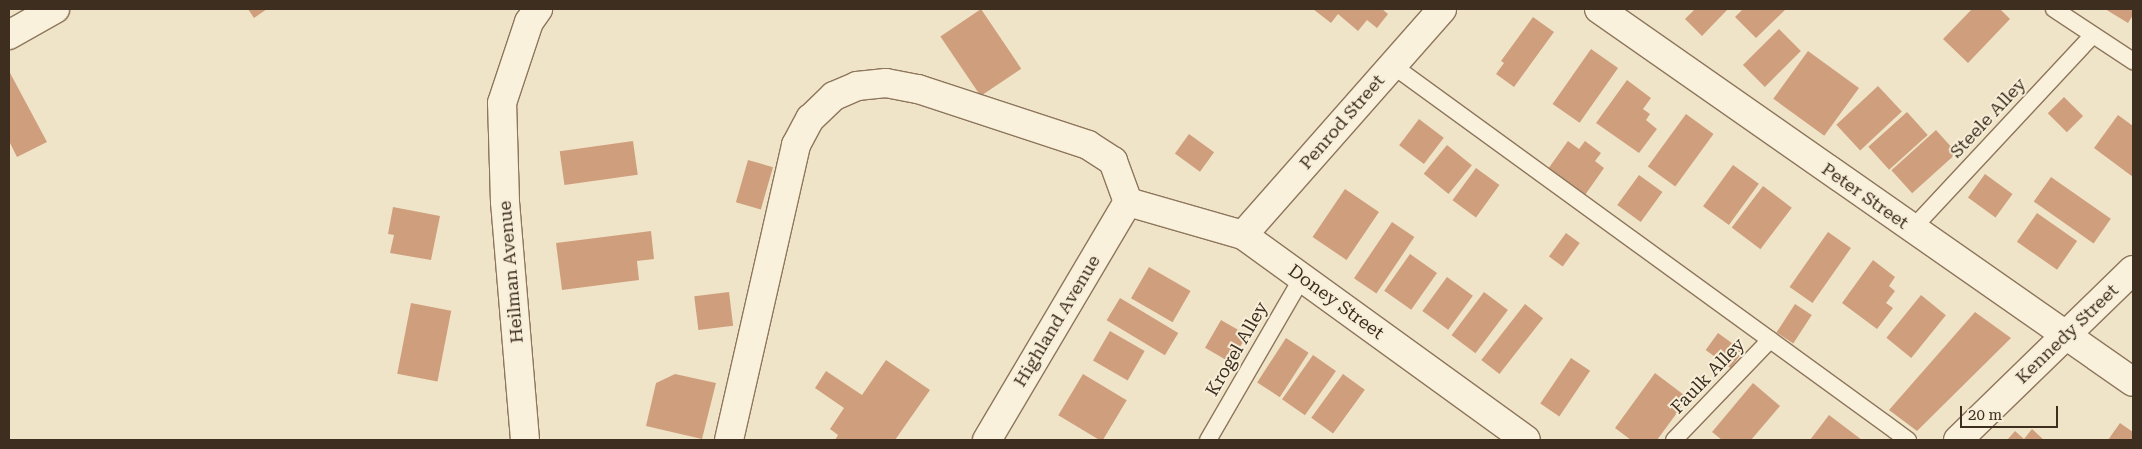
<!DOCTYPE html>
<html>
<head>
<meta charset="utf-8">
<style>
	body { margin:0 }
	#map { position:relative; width:2142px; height:449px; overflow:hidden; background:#f0e4c8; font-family:"Roboto Serif",serif }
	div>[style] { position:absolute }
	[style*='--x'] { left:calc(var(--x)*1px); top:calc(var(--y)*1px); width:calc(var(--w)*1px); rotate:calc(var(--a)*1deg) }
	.building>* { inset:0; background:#cf9f7d; transform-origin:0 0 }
	.roads { filter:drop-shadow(1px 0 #8d765c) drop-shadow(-1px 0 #8d765c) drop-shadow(0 1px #8d765c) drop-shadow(0 -1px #8d765c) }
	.lane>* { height:16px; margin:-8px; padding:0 8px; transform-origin:8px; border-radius:8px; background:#faf1dc }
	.street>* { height:28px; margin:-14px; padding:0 14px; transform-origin:14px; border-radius:14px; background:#faf1dc }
	.secondary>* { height:28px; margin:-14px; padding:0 14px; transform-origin:14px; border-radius:14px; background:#faf1dc }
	span { translate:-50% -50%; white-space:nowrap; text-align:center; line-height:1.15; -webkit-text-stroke:4px #f7eed8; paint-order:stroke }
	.street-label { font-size:18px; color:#3d2e20 }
	.frame { position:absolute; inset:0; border:10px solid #3d2e20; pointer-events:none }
	.scale { position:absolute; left:1960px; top:406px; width:98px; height:22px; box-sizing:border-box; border:2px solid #3d2e20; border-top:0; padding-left:6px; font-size:15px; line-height:18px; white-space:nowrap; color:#3d2e20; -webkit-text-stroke:4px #f7eed8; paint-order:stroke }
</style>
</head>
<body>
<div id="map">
	<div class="building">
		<i style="clip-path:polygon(248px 9px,267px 9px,254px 18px)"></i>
		<i style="left:981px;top:9px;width:72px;height:49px;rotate:56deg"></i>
		<i style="clip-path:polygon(1313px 9px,1382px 9px,1388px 14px,1377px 28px,1367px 20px,1358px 31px,1338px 14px,1331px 23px)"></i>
		<i style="clip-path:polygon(1695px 9px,1728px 9px,1702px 36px,1685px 19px)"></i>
		<i style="clip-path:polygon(1743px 9px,1786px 9px,1756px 38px,1735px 17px)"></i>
		<i style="clip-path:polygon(1972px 9px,2000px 9px,2010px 19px,1968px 63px,1943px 39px)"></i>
		<i style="clip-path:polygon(2105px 9px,2133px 9px,2133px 15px,2128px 23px)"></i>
		<i style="clip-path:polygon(1533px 17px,1554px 32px,1514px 87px,1496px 74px,1504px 63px,1501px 61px)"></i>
		<i style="left:1779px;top:29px;width:31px;height:51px;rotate:45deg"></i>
		<i style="left:1591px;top:49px;width:33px;height:67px;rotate:35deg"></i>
		<i style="left:1808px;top:51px;width:63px;height:59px;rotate:36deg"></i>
		<i style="clip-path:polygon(9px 71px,47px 142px,17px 157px,9px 141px)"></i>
		<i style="clip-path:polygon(1627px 80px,1651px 98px,1643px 109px,1650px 114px,1646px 120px,1657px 129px,1639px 153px,1596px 123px)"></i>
		<i style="left:1878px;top:86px;width:35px;height:57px;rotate:47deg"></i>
		<i style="left:2064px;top:97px;width:27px;height:23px;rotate:45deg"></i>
		<i style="left:1907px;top:112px;width:31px;height:52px;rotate:48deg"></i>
		<i style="left:1686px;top:114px;width:34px;height:65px;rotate:36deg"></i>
		<i style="clip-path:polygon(2118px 115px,2133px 126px,2133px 177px,2094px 148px)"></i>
		<i style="left:1419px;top:119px;width:31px;height:33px;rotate:37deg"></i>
		<i style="left:1936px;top:130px;width:31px;height:60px;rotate:48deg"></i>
		<i style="left:1189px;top:134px;width:31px;height:24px;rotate:36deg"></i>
		<i style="left:633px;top:141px;width:34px;height:74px;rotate:82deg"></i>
		<i style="clip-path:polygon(1568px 141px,1579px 149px,1585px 141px,1601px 153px,1595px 161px,1604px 168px,1585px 195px,1548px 169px)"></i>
		<i style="left:1447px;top:145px;width:32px;height:37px;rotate:39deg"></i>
		<i style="left:748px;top:160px;width:26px;height:44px;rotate:16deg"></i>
		<i style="left:1733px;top:165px;width:32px;height:51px;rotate:36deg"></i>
		<i style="left:1476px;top:168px;width:29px;height:40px;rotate:36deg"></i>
		<i style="left:1985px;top:174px;width:34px;height:29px;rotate:36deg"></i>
		<i style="left:1639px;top:175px;width:29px;height:37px;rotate:36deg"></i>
		<i style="left:2051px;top:177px;width:73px;height:30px;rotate:35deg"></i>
		<i style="left:1763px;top:186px;width:36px;height:52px;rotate:37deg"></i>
		<i style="left:1345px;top:189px;width:41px;height:58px;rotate:34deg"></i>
		<i style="clip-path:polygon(393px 207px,440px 216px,431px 260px,390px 253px,394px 235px,388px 234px)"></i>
		<i style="left:2037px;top:213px;width:49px;height:35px;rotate:35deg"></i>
		<i style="left:1392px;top:222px;width:27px;height:68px;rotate:34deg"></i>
		<i style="clip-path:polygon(651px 231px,654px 259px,637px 261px,639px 280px,562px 290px,556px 243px)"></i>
		<i style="left:1828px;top:232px;width:28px;height:67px;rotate:35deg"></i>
		<i style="left:1566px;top:233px;width:17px;height:29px;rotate:36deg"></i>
		<i style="left:1410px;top:254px;width:33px;height:45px;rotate:35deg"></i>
		<i style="clip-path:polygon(1873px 260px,1895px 277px,1889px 286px,1895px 291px,1886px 303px,1893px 308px,1877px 329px,1842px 303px)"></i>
		<i style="left:1149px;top:267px;width:48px;height:36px;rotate:30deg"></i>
		<i style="left:1447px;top:277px;width:32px;height:42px;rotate:36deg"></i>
		<i style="left:729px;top:292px;width:34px;height:35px;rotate:83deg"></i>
		<i style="left:1484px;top:292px;width:30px;height:54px;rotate:37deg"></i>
		<i style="left:1921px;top:295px;width:32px;height:55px;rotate:39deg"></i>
		<i style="left:1120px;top:298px;width:68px;height:26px;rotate:31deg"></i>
		<i style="left:411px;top:303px;width:41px;height:72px;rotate:11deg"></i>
		<i style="left:1525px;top:304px;width:23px;height:71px;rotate:38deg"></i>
		<i style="left:1795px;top:304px;width:20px;height:34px;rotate:33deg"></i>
		<i style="clip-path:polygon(1975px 312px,2011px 338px,1917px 431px,1889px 410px)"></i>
		<i style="left:1221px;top:320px;width:30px;height:32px;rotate:30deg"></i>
		<i style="left:1110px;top:331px;width:40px;height:34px;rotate:30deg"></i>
		<i style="left:1718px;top:333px;width:31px;height:21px;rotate:36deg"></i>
		<i style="left:1286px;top:338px;width:27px;height:53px;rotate:33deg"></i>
		<i style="left:1313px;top:355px;width:28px;height:54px;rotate:35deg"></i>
		<i style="left:1571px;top:358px;width:23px;height:55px;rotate:34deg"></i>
		<i style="clip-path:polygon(886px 360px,930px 390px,895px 440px,835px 440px,838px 435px,830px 429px,844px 408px,815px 388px,826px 371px,862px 395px)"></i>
		<i style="clip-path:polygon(1655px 373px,1688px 398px,1657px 440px,1631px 440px,1615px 428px)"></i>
		<i style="clip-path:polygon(675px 374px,716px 383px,702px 439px,646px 426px,656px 383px)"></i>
		<i style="left:1083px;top:374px;width:51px;height:48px;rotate:31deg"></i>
		<i style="left:1343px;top:374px;width:27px;height:54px;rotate:36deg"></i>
		<i style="clip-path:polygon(1753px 383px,1780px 406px,1751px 440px,1722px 440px,1712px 432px)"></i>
		<i style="clip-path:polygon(1829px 415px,1862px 440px,1810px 440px)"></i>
		<i style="clip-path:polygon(2120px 423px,2133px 432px,2133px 440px,2108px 440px)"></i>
		<i style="clip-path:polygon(2032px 429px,2044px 440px,2007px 440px,2015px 431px,2024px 439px)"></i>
	</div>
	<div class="roads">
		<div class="lane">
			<i style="--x:2054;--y:9;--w:95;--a:33.4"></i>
			<i style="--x:1392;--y:65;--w:638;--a:36.01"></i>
			<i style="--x:1912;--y:229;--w:265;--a:-47"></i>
			<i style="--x:1208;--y:440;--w:187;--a:-59.9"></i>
			<i style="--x:1674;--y:440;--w:139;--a:-46.2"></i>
		</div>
		<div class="street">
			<i style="--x:1599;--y:9;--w:651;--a:34.93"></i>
			<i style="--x:1128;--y:202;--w:120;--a:16"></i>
			<i style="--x:1243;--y:235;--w:349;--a:35.9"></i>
			<i style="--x:1243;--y:235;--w:301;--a:-48.6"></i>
			<i style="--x:525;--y:440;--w:239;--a:-94.8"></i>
			<i style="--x:505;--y:202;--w:99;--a:-91.7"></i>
			<i style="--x:502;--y:103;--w:85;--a:-71.6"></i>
			<i style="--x:529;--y:22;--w:16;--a:-55"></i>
			<i style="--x:729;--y:440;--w:303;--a:-77.2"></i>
			<i style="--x:796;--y:145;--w:30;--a:-62"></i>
			<i style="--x:810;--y:119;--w:33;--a:-44"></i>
			<i style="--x:834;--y:96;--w:25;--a:-23"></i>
			<i style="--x:857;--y:86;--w:29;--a:-6"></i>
			<i style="--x:886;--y:83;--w:33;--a:11"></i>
			<i style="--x:918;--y:89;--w:179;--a:18.2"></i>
			<i style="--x:1088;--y:145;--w:30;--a:33"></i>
			<i style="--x:1113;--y:161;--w:44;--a:69.9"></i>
			<i style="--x:987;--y:440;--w:277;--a:-59.4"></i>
			<i style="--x:1958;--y:440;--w:244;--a:-44.2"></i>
		</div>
		<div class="secondary">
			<i style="--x:9;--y:35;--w:53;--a:-29.5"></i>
		</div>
	</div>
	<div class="street-label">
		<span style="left:1988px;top:118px;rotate:-47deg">Steele Alley</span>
		<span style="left:1342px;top:122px;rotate:-49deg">Penrod Street</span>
		<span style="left:1865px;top:196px;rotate:35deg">Peter Street</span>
		<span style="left:511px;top:272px;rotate:-95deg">Heilman Avenue</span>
		<span style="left:1336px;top:302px;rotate:36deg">Doney Street</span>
		<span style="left:1057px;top:321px;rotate:-59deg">Highland Avenue</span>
		<span style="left:2067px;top:334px;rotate:-44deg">Kennedy Street</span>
		<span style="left:1237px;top:349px;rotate:-60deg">Krogel Alley</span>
		<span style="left:1708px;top:376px;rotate:-46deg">Faulk Alley</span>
	</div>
	<div class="frame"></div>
	<div class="scale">20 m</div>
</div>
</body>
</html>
